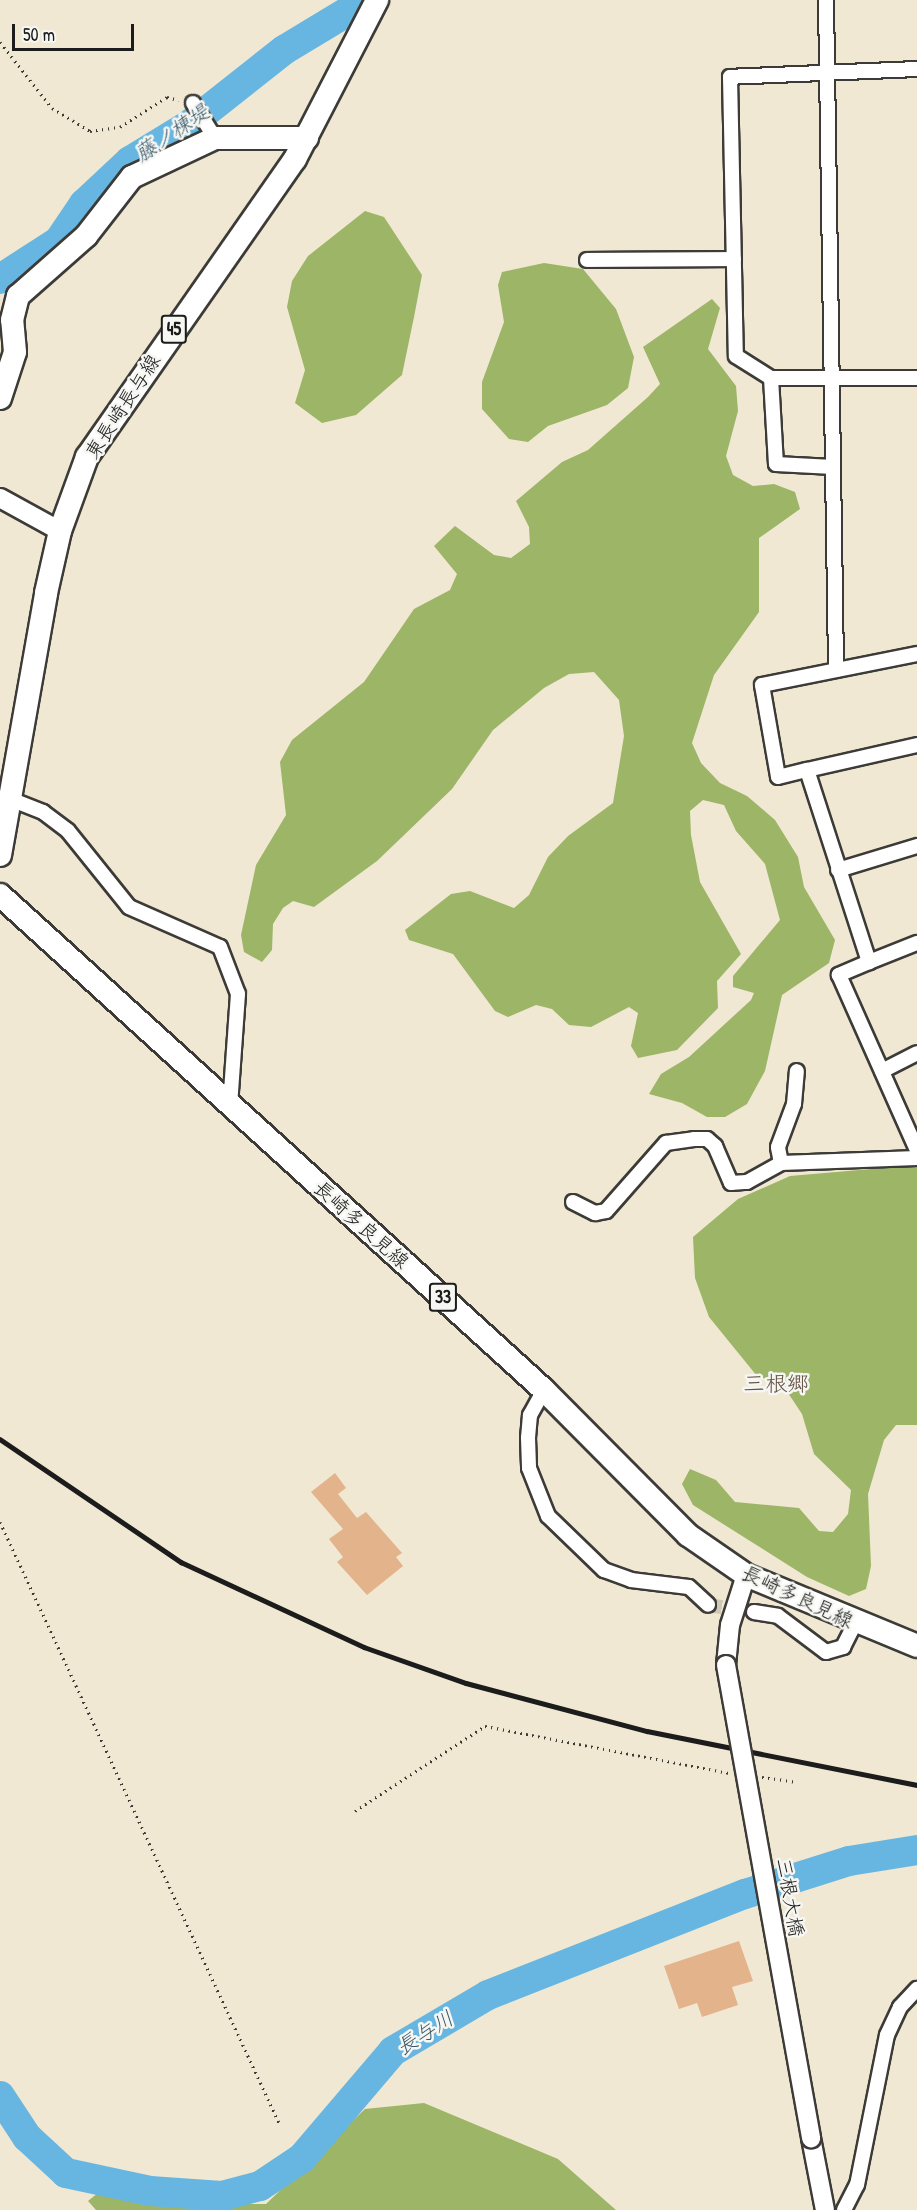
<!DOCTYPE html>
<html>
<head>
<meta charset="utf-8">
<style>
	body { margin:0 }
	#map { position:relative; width:917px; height:2210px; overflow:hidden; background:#f0e8d2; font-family:"Patrick Hand","Klee One",sans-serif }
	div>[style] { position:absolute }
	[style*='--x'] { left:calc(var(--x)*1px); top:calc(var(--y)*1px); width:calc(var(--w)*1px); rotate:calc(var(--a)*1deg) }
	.forest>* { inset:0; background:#9cb566 }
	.river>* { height:30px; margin:-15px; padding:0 15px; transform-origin:15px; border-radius:15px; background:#67b6e2 }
	.building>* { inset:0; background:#e3b38c }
	.minor-tunnel>* { height:14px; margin-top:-7px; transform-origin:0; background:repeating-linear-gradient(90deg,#d0c9b7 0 14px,transparent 0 21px) }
	.path>* { height:3px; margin-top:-1.5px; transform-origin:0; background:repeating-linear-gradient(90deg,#3c3b37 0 1.5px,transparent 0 6px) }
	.roads { filter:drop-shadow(2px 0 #3c3b37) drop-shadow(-2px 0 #3c3b37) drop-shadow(0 2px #3c3b37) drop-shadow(0 -2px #3c3b37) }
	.minor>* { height:14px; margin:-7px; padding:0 7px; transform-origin:7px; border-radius:7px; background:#fff }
	.tertiary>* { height:18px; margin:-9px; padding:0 9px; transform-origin:9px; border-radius:9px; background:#fff }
	.primary>* { height:22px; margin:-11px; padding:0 11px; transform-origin:11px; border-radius:11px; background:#fff }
	.rail>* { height:4.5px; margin:-2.25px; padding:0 2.25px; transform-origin:2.25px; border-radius:2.25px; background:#1c1c1c }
	.bridges { filter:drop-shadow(2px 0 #3c3b37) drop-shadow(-2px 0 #3c3b37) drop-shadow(0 2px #3c3b37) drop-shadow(0 -2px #3c3b37) }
	.tertiary-bridge>* { height:18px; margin:-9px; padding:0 9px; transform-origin:9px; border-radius:9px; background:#fff }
	span { translate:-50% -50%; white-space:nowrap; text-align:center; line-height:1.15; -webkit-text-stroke:5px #f6f6f2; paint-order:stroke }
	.shield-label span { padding:2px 4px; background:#f6f6f2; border:2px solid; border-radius:4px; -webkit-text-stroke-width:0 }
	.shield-label { font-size:18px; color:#1c1c1c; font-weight:700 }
	.street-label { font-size:20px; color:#1c1c1c }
	.water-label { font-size:21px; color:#3a5a6b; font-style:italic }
	.quarter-label { font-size:22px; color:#625143 }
	.scale { position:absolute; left:12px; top:24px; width:122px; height:27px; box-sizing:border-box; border:3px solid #1c1c1c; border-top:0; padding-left:8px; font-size:18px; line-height:21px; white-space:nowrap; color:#1c1c1c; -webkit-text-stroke:4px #f6f6f2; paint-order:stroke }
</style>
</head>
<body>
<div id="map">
	<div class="forest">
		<i style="clip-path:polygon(365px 211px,384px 217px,422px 275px,414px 317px,402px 375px,356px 415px,322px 423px,295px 403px,305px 370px,287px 307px,292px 281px,308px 256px)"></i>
		<i style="clip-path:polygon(544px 263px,583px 269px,616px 309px,634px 357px,628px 388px,607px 405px,548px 426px,528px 442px,509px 439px,482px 409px,482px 382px,504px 322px,498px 285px,502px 272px)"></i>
		<i style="clip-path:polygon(712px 299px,720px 308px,708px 349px,736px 386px,738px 411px,726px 456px,733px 475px,753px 486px,774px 484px,795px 492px,800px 509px,759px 538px,759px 612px,714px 675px,692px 743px,701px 763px,720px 783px,747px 796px,775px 820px,798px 857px,804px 887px,835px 940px,829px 963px,782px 995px,765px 1071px,747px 1104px,725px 1117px,707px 1117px,682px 1103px,649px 1094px,661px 1074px,689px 1057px,751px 1000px,754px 993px,733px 987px,733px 976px,780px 920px,765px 864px,736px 831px,724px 805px,703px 800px,690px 811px,691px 835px,700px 882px,741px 954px,717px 981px,718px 1008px,677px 1050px,638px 1058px,631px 1046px,638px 1013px,629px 1007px,591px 1027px,569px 1025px,552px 1009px,536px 1005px,508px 1017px,495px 1011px,453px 954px,409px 940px,405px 930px,451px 894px,470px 891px,514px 908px,529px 895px,548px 857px,568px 836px,613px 803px,624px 736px,619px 700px,594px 672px,569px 674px,544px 688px,493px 730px,452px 789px,377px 861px,314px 907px,293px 901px,283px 908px,273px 924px,272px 950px,262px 962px,244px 952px,241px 935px,256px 865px,286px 815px,280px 762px,292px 740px,364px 682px,414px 609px,450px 590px,457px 574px,434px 546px,455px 526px,494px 555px,511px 558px,530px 544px,529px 527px,516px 501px,562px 462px,588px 450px,648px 397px,660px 384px,643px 347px)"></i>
		<i style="clip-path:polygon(917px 1165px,917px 1425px,896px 1425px,884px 1440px,868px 1494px,871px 1566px,866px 1589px,849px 1596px,807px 1577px,693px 1505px,682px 1484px,690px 1469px,716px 1480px,735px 1502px,799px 1508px,819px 1531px,833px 1532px,848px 1514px,851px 1490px,814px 1454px,802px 1414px,782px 1384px,757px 1376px,709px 1317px,695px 1278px,693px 1237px,738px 1199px,790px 1176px)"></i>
		<i style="clip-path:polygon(424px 2103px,558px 2159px,616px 2210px,96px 2210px,88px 2201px,98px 2193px,141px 2204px,266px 2204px,365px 2109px)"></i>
	</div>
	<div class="river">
		<i style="--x:0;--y:279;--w:70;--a:-32.8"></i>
		<i style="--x:59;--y:241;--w:45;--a:-56"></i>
		<i style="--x:84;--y:204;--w:63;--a:-43.1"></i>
		<i style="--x:130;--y:161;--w:69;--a:-31.4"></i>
		<i style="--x:189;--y:125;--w:121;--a:-38.3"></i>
		<i style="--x:284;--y:50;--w:79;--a:-31.1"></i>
		<i style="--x:352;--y:9;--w:9;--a:-72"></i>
		<i style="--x:0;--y:2096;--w:49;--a:56.6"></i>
		<i style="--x:27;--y:2137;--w:53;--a:42.7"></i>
		<i style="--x:66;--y:2173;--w:86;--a:12.1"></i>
		<i style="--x:150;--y:2191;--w:72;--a:4"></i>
		<i style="--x:222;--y:2196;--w:39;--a:-15"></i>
		<i style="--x:260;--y:2186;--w:50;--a:-33.7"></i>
		<i style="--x:302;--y:2158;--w:140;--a:-49.6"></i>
		<i style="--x:393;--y:2051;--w:110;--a:-30.5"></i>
		<i style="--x:488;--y:1995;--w:276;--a:-21.5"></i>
		<i style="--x:745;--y:1894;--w:109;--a:-17.6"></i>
		<i style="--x:849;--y:1861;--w:69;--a:-9.2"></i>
	</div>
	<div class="building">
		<i style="clip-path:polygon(335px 1473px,346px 1488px,338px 1494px,357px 1518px,366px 1512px,402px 1553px,396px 1557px,403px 1566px,367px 1595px,337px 1562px,343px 1557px,329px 1539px,343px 1529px,311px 1492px)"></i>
		<i style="clip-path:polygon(739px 1941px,753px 1981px,732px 1987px,738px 2005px,702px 2017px,697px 2003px,679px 2009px,664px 1966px)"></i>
	</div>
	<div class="minor-tunnel">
		<i style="--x:708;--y:1605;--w:47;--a:8.7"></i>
	</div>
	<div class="path">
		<i style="--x:0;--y:42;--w:84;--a:51.8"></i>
		<i style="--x:52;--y:108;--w:44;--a:31.2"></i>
		<i style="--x:90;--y:131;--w:30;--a:-8"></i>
		<i style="--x:120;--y:127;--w:56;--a:-32.6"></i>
		<i style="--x:167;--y:97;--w:12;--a:14"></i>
		<i style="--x:0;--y:1522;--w:665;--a:65.09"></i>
		<i style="--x:762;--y:1777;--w:34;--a:8"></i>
		<i style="--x:355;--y:1811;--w:155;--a:-33.2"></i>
		<i style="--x:485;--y:1726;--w:248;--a:10.9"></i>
	</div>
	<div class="roads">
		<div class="minor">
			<i style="--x:826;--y:0;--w:670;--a:89.14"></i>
			<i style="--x:917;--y:69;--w:187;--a:177.6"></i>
			<i style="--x:730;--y:77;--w:279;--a:88.8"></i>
			<i style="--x:736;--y:356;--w:41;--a:32.2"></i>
			<i style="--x:771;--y:378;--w:146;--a:0"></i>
			<i style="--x:193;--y:103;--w:41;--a:57.8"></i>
			<i style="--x:587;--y:260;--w:147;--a:-0.4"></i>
			<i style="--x:771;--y:378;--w:86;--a:86.7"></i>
			<i style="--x:776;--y:464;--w:57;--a:3"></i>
			<i style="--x:917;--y:654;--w:158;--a:168.7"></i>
			<i style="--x:762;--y:685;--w:93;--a:80.1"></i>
			<i style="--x:778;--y:777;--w:30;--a:-14"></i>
			<i style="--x:807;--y:770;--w:202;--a:72.1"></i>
			<i style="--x:869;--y:962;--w:33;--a:157"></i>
			<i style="--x:839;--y:975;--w:192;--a:66"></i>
			<i style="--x:807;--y:770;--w:113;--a:-12.8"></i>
			<i style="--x:5;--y:797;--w:41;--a:21.5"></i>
			<i style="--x:43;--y:812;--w:31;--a:37"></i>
			<i style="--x:68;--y:831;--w:97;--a:51.2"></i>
			<i style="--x:129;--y:907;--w:99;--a:23.7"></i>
			<i style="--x:220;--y:947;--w:50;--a:69"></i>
			<i style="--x:238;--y:994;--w:111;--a:94.1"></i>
			<i style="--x:838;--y:870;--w:83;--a:-16.9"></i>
			<i style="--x:869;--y:962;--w:52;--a:-21.6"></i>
			<i style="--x:882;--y:1071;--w:39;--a:-27"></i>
			<i style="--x:781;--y:1163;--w:16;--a:-101"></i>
			<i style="--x:778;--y:1147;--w:46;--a:-69.6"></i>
			<i style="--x:794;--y:1104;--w:33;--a:-85"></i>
			<i style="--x:573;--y:1202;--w:25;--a:27"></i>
			<i style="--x:595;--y:1213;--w:11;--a:-10"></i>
			<i style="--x:606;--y:1211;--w:91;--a:-48.6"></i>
			<i style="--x:666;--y:1143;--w:28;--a:-8"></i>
			<i style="--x:694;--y:1139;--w:13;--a:0"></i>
			<i style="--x:707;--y:1139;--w:11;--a:41"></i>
			<i style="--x:715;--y:1146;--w:40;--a:66.6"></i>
			<i style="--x:731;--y:1183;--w:16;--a:-4"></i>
			<i style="--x:747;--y:1182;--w:39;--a:-29"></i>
			<i style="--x:781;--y:1163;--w:136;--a:-2.1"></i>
			<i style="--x:544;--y:1390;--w:29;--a:119"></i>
			<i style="--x:530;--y:1415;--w:23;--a:95"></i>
			<i style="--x:528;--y:1438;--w:30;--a:88"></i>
			<i style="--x:529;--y:1468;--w:52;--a:68.4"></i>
			<i style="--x:548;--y:1516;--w:78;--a:44"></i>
			<i style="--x:604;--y:1570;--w:29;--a:20"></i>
			<i style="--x:631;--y:1580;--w:58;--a:6.9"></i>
			<i style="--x:689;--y:1587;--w:26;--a:43"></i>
			<i style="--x:754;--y:1612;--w:24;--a:9"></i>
			<i style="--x:778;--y:1616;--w:60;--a:36.9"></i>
			<i style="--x:826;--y:1652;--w:18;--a:-16"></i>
			<i style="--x:843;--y:1647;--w:27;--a:-63"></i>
			<i style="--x:844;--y:2210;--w:28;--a:-63"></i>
			<i style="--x:857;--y:2185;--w:153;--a:-78.7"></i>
			<i style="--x:887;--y:2035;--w:31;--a:-65"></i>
			<i style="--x:900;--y:2007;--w:25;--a:-47"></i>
		</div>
		<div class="tertiary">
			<i style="--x:0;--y:498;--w:68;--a:28.8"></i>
			<i style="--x:726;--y:1665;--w:40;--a:-84.3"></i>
			<i style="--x:730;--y:1625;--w:52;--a:-72.3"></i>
			<i style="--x:811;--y:2138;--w:73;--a:79"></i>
		</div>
		<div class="primary">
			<i style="--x:0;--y:398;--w:48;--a:-71.9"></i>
			<i style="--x:15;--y:352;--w:32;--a:-95"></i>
			<i style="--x:12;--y:320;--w:25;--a:-76"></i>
			<i style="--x:18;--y:296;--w:91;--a:-41.4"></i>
			<i style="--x:86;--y:236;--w:75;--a:-52.1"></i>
			<i style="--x:132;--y:177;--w:92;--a:-25.2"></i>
			<i style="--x:215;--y:138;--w:92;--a:0"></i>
			<i style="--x:0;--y:855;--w:266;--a:-80"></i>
			<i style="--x:46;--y:593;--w:64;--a:-77.3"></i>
			<i style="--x:60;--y:531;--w:79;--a:-70"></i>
			<i style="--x:87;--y:457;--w:363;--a:-55.1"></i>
			<i style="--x:295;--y:159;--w:179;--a:-62.7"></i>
			<i style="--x:0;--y:895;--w:736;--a:42.3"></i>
			<i style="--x:544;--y:1390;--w:204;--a:45.2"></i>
			<i style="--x:688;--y:1535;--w:70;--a:34.6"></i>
			<i style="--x:746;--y:1575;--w:185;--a:22.5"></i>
		</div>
	</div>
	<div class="rail">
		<i style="--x:0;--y:1439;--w:219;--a:34.2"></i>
		<i style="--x:181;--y:1562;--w:202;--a:24.9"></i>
		<i style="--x:364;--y:1647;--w:108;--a:19.4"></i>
		<i style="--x:466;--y:1683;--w:187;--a:14.9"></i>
		<i style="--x:647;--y:1731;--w:275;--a:11.3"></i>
	</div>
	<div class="bridges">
		<div class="tertiary-bridge">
			<i style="--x:726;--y:1665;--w:481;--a:79.8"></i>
		</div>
	</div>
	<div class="shield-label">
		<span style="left:174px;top:329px">45</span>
		<span style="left:443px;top:1297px">33</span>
	</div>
	<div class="street-label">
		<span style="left:122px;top:406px;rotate:-57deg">東長崎長与線</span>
		<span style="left:362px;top:1224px;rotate:42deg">長崎多良見線</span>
		<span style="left:798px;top:1596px;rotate:25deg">長崎多良見線</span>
		<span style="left:791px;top:1897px;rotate:80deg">三根大橋</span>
	</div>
	<div class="water-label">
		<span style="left:172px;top:133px;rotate:-34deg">藤ノ棟堤</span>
		<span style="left:425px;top:2033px;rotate:-32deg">長与川</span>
	</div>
	<div class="quarter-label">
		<span style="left:776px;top:1384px">三根郷</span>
	</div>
	<div class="scale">50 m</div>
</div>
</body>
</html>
